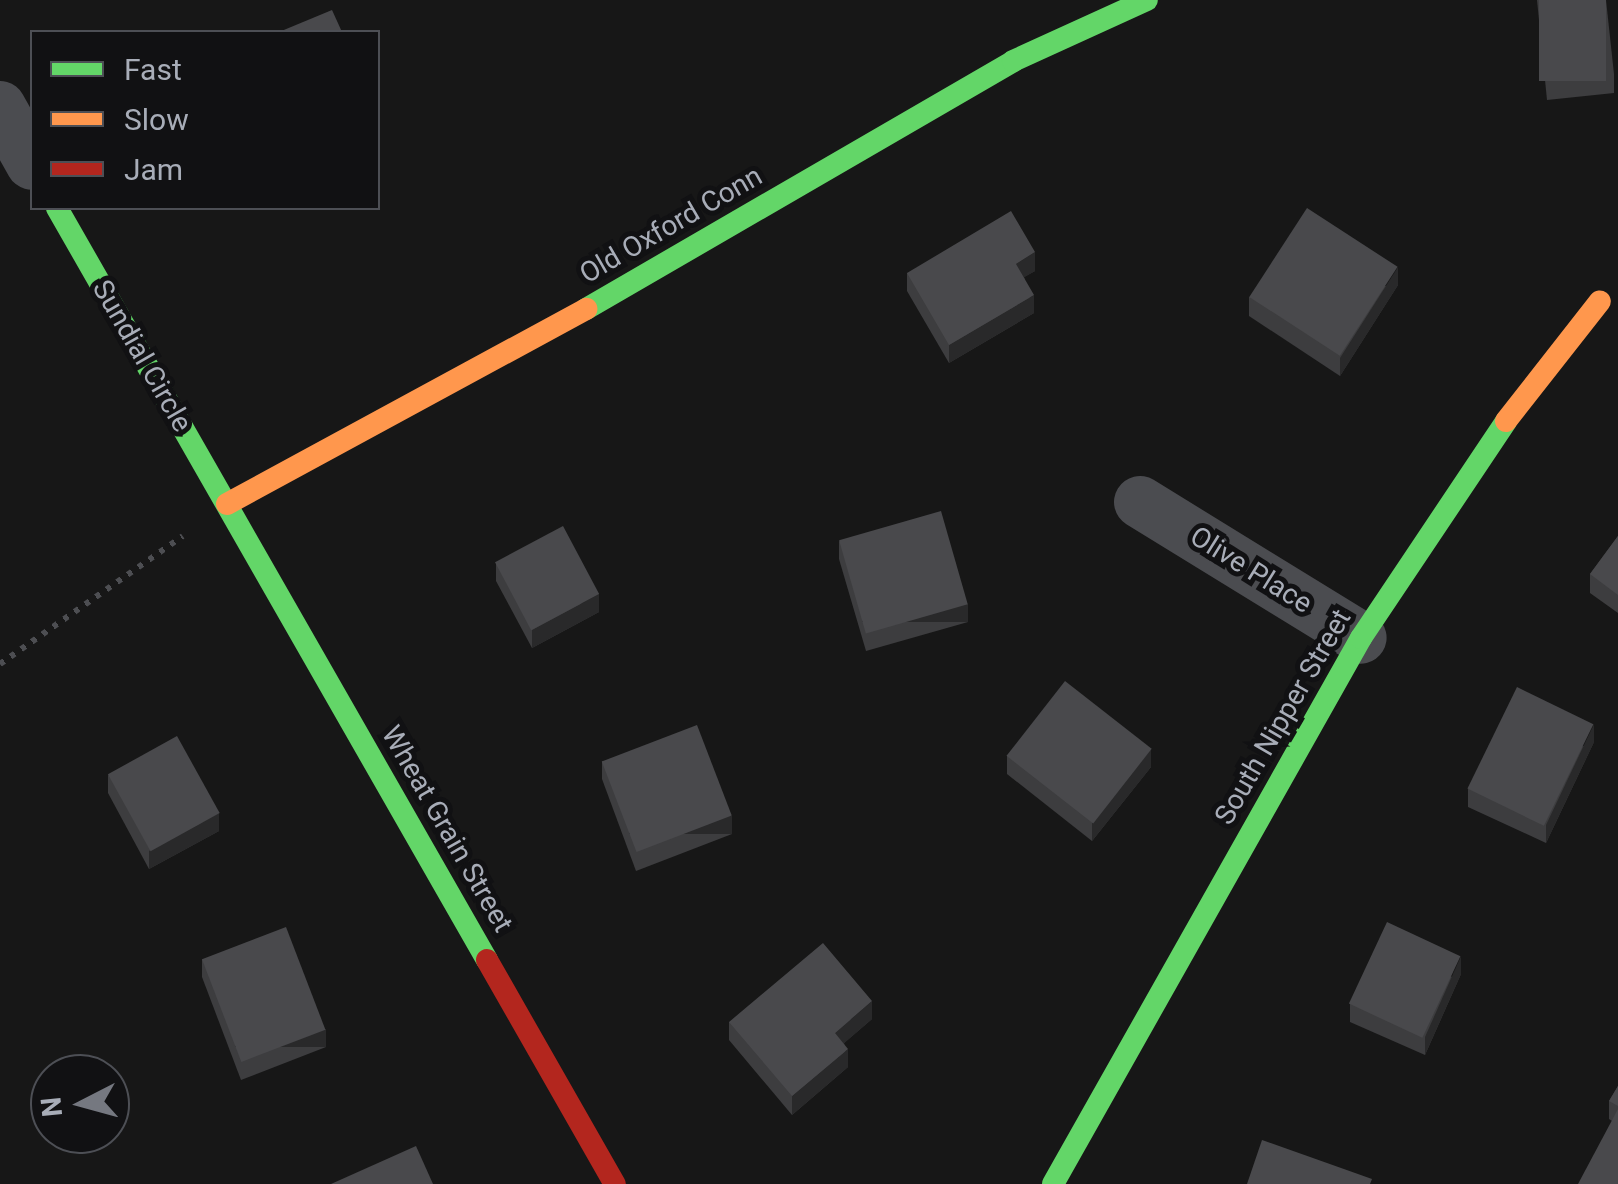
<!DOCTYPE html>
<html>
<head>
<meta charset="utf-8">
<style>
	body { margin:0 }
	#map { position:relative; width:1618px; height:1184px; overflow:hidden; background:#171717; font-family:Roboto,sans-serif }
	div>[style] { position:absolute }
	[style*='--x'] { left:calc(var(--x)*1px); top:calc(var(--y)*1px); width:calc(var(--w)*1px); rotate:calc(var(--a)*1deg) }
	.path>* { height:6px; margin-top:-3px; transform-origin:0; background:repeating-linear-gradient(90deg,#4d4e52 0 5px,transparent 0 13px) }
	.street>* { height:52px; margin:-26px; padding:0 26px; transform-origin:26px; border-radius:26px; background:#4b4c50 }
	.fast>* { height:22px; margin:-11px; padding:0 11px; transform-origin:11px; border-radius:11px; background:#63d668 }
	.slow>* { height:22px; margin:-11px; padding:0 11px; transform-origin:11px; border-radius:11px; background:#ff974d }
	.jam>* { height:22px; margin:-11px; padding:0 11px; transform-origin:11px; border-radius:11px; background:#b3261e }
	.wall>* { inset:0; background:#3d3d3f }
	.shaded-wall>* { inset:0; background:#29292a; transform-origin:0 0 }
	.building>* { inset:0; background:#49494c; transform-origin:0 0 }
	span { translate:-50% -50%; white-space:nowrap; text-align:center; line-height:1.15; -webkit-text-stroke:10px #111113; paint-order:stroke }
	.street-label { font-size:28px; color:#a8adb8 }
	.legend { position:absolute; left:30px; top:30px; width:350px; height:180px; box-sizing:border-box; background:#111113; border:2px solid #4d4f55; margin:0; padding:12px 18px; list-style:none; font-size:30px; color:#a8adb8 }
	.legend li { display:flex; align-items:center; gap:20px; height:50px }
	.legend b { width:50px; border:2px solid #4d4f55 }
	.north { position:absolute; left:30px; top:1054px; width:100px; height:100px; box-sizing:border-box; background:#111113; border:2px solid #4d4f55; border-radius:50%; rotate:264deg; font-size:28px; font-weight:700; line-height:40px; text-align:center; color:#a8adb8 }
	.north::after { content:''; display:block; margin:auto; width:35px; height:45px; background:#757880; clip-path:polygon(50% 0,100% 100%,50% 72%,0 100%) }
</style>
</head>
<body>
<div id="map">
	<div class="path">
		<i style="--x:0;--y:664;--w:223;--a:-35"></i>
	</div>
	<div class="street">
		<i style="--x:0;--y:107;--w:65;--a:60.7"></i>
		<i style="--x:1140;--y:502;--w:259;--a:31.6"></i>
	</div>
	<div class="fast">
		<i style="--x:57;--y:208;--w:866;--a:60.24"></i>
		<i style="--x:586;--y:309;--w:494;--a:-30.1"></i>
		<i style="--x:1013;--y:61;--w:147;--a:-24.5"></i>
		<i style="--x:1053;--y:1184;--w:627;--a:-60.57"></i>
		<i style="--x:1361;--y:638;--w:261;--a:-56.2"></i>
	</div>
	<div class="slow">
		<i style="--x:1506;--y:421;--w:152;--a:-51.9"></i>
		<i style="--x:227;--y:504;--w:409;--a:-28.5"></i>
	</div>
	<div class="jam">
		<i style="--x:487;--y:960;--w:258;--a:60.3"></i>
	</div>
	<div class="wall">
		<i style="clip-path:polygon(1537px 0,1606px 0,1614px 74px,1614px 93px,1547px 100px)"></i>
		<i style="clip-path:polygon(1035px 271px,1024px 277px,1034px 313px,949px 363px,907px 291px,907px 273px)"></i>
		<i style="clip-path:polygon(1398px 285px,1340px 376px,1249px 316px,1249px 297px)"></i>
		<i style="clip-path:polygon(1618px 536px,1618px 613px,1590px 593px,1590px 574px)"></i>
		<i style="clip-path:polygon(839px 541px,968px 622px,866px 651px,839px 559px)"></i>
		<i style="clip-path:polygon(496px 563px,599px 612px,532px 648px,496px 581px)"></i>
		<i style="clip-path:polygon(1594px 742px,1546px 843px,1468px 807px,1468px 789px)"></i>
		<i style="clip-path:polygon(1007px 756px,1151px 767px,1092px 841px,1007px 774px)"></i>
		<i style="clip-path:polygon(602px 761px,732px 834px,636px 871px,602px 779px)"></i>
		<i style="clip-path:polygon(108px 775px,219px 831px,149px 869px,108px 793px)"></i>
		<i style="clip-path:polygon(202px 959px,326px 1047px,241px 1080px,202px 977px)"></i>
		<i style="clip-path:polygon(1461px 974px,1425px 1055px,1350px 1022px,1350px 1004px)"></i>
		<i style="clip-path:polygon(872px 1019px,844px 1043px,848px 1067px,792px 1115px,729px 1040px,729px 1022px)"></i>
		<i style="clip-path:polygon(1618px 1086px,1618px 1184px,1612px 1121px,1609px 1119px,1609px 1101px)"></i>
	</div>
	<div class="shaded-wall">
		<i style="clip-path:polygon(1035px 252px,1035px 271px,1016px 282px,1016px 264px)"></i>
		<i style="clip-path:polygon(1398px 267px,1398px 285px,1340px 376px,1340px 358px)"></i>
		<i style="clip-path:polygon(1034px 295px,1034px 313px,949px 363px,949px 345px)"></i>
		<i style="clip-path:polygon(599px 594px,599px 612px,532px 648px,532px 630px)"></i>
		<i style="left:968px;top:604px;width:18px;height:106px;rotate:90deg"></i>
		<i style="clip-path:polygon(1594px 724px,1594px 742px,1546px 843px,1546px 825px)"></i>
		<i style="clip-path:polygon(1151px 749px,1151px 767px,1092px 841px,1092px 823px)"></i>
		<i style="clip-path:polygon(219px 813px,219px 831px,149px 869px,149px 851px)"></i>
		<i style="left:732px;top:816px;width:18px;height:103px;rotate:90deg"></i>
		<i style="clip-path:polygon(1461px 956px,1461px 974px,1425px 1055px,1425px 1037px)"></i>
		<i style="clip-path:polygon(872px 1001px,872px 1019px,835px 1051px,835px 1033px)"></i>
		<i style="left:326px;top:1029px;width:18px;height:91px;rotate:90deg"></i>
		<i style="clip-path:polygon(848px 1049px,848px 1067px,792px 1115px,792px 1096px)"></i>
	</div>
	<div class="building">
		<i style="left:1539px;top:0;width:67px;height:81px"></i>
		<i style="clip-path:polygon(332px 10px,342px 32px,279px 32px)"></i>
		<i style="left:1307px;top:208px;width:108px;height:106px;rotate:33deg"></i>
		<i style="clip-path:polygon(1011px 211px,1035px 252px,1016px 264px,1034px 295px,949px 345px,907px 273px)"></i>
		<i style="left:941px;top:511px;width:97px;height:106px;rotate:74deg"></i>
		<i style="left:563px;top:526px;width:77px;height:77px;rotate:62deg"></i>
		<i style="clip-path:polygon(1618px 536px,1618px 595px,1590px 574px)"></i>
		<i style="left:1065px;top:681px;width:110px;height:95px;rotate:38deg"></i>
		<i style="left:1517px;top:687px;width:85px;height:113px;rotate:26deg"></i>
		<i style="left:697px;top:725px;width:97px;height:102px;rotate:69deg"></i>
		<i style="left:177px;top:736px;width:88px;height:79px;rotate:61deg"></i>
		<i style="left:1387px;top:922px;width:81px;height:90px;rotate:25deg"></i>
		<i style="left:286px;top:927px;width:110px;height:90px;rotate:69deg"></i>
		<i style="clip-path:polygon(823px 943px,872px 1001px,835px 1033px,848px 1049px,792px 1096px,729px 1022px)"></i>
		<i style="clip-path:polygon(1618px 1086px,1618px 1106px,1609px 1101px)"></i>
		<i style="clip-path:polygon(1618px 1109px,1618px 1184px,1578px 1184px)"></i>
		<i style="clip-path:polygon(1262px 1140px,1372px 1179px,1370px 1184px,1247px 1184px)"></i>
		<i style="clip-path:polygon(416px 1146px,433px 1184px,331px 1184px)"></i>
	</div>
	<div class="street-label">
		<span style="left:671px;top:225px;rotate:-30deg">Old Oxford Conn</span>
		<span style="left:142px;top:356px;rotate:60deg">Sundial Circle</span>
		<span style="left:1251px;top:570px;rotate:32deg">Olive Place</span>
		<span style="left:1283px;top:717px;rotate:-60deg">South Nipper Street</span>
		<span style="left:447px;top:829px;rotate:60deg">Wheat Grain Street</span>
	</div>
	<ul class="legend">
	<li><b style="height:12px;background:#63d668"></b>Fast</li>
	<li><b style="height:12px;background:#ff974d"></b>Slow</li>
	<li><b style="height:12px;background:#b3261e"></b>Jam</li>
	</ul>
	<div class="north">N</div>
</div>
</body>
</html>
